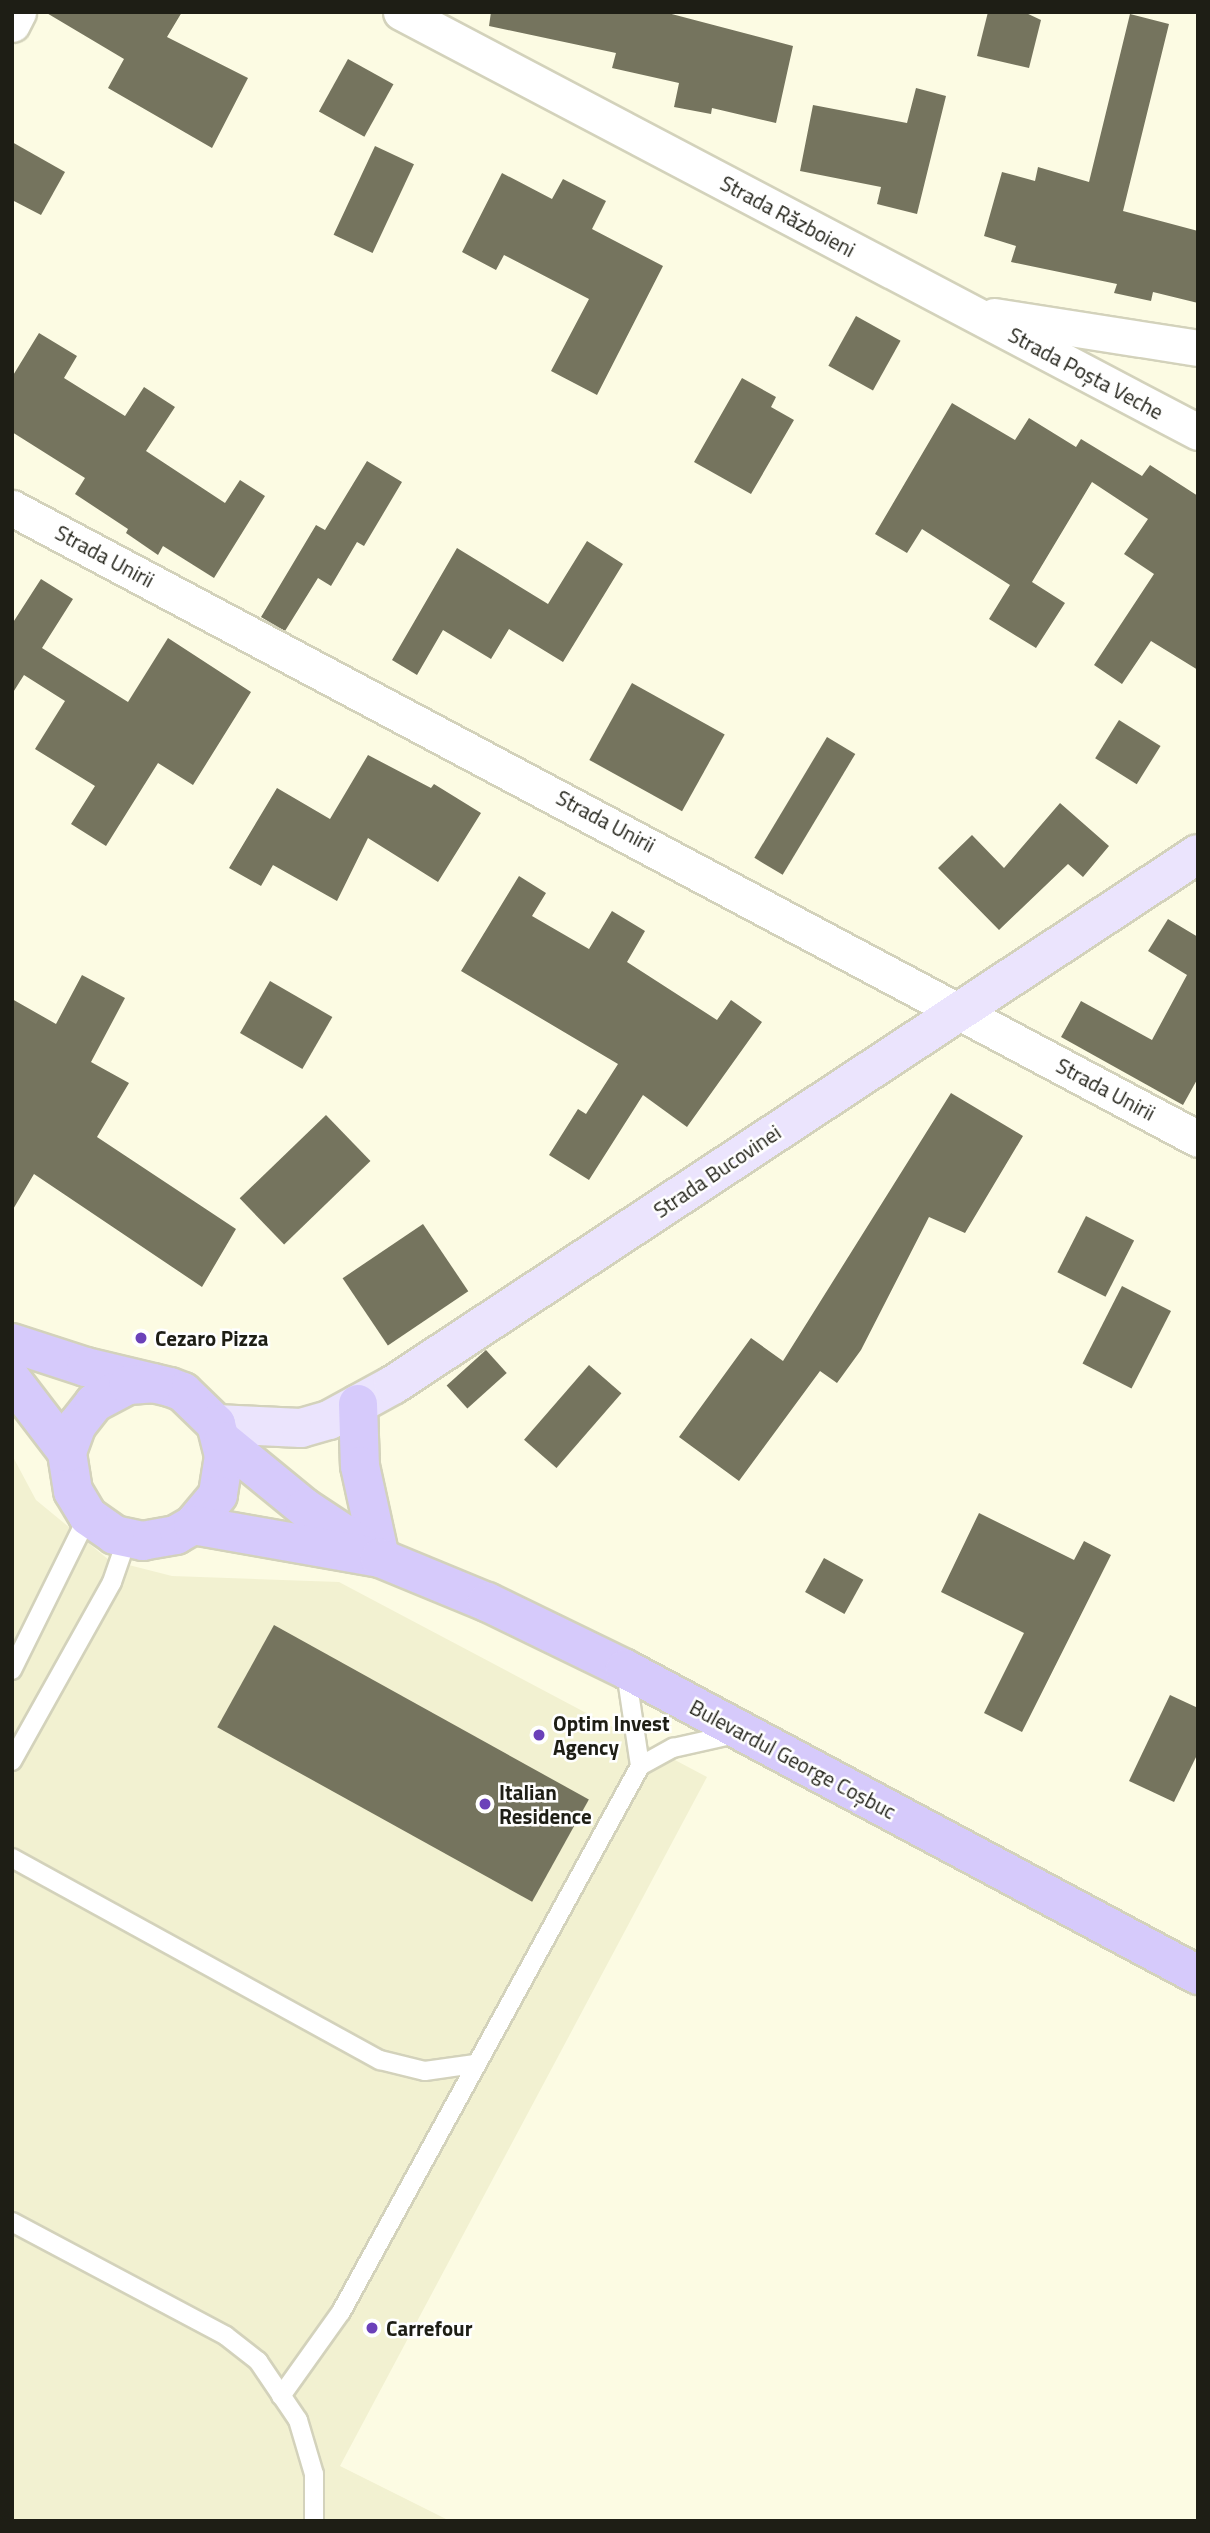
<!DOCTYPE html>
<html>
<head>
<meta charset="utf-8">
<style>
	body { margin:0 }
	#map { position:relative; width:1210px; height:2533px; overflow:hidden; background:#fcfbe3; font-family:"Titillium Web",sans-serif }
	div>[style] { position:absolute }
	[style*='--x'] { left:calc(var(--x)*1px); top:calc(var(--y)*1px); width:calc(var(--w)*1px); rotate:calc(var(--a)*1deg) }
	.built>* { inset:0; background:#f2f1d1 }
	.building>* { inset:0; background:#75745e; transform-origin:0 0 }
	.roads { filter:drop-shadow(2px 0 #d3d2bb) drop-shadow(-2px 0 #d3d2bb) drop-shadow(0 2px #d3d2bb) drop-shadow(0 -2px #d3d2bb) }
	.lane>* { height:18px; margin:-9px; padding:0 9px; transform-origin:9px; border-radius:9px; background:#fff }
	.street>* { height:35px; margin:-17.5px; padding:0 17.5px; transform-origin:17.5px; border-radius:17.5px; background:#fff }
	.secondary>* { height:38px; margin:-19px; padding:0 19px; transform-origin:19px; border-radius:19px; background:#ebe4fd }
	.primary>* { height:38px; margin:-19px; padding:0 19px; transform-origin:19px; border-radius:19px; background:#d6cafb }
	.dots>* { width:19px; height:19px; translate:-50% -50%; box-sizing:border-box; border:4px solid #fff; border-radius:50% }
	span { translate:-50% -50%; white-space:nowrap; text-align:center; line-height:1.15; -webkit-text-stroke:5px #fff; paint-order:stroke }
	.street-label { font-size:21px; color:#1e1e15 }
	.poi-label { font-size:21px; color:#1e1e15; font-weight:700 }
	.left { translate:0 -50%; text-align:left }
	.frame { position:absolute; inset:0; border:14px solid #1e1e15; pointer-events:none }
</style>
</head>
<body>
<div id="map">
	<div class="built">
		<i style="clip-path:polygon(12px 1455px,36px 1500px,109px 1560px,172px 1576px,339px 1582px,707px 1777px,340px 2466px,450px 2521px,12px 2521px)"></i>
	</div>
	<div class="building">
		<i style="clip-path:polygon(45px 12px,182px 12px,167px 37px,248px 78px,212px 148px,108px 88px,124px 59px)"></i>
		<i style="clip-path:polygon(491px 12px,664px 12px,793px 46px,776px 123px,712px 108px,711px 114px,674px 107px,679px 83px,612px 68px,616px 53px,489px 26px)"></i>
		<i style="clip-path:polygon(988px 12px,1024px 12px,1041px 20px,1029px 68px,977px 56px)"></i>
		<i style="clip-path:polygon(1130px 14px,1169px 24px,1123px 211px,1198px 231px,1198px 303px,1153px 292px,1151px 301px,1114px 293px,1117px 284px,1011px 262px,1016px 246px,984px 236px,1002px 172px,1035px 181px,1038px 167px,1089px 182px)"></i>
		<i style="left:348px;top:59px;width:52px;height:60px;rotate:29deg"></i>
		<i style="clip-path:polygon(916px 88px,946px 96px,917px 214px,877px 204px,881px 187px,800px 171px,813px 105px,907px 123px)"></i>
		<i style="clip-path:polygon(12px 142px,65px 172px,41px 215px,12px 200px)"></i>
		<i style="left:375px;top:146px;width:43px;height:98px;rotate:25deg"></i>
		<i style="clip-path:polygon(502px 173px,552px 199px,563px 179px,606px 201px,592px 229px,663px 266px,597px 395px,551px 371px,589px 299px,504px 255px,496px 270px,462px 252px)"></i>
		<i style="left:856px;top:316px;width:51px;height:57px;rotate:29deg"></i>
		<i style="clip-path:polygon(39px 333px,77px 356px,64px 378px,125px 416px,144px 387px,175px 407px,146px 451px,225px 503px,240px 480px,265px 496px,214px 578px,163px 546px,158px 555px,126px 533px,128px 529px,75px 494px,85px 478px,12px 432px,12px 377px)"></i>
		<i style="clip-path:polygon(742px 378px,776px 397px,771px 407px,794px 420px,751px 494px,694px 462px)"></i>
		<i style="clip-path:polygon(952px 403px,1015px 440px,1029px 418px,1076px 447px,1081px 439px,1142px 476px,1150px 465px,1198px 496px,1198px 670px,1151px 641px,1122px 684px,1094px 665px,1154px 574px,1124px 554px,1148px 519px,1092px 482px,1032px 582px,1065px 603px,1036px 648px,989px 619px,1010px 585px,922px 529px,907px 553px,875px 534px)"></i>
		<i style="clip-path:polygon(367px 461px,402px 482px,364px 546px,357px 542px,331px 586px,318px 578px,285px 631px,261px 617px,316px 525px,325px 530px)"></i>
		<i style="clip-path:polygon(587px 541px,623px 564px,563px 662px,509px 629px,491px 659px,443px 630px,417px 675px,392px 660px,457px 548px,548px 604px)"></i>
		<i style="clip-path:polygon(41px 579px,73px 599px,42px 648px,128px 702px,168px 638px,251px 692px,193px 785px,158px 763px,106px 846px,71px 824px,95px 786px,35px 749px,65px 701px,24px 675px,12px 694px,12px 624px)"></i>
		<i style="left:632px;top:683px;width:106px;height:88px;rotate:29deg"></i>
		<i style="left:1119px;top:720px;width:49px;height:45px;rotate:32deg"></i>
		<i style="left:827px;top:737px;width:33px;height:141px;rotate:31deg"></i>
		<i style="clip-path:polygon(368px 755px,431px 788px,434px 784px,481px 813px,438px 882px,368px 838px,337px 901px,273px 865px,261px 886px,229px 868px,277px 788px,330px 819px)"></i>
		<i style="clip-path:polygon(1060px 803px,1109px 846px,1083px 877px,1068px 864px,999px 930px,938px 868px,972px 835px,1004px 868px)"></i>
		<i style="clip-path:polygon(519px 876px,546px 893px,532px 916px,589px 949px,612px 911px,645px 931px,627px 962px,717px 1020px,731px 1000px,762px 1022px,687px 1127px,643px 1095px,589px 1180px,549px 1155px,578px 1109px,586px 1114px,618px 1064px,461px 971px)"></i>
		<i style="clip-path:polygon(1168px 919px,1198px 937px,1198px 1078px,1183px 1105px,1061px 1037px,1081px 1001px,1152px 1040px,1187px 975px,1148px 951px)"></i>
		<i style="clip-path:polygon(82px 975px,125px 998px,91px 1062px,129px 1083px,97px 1137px,236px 1229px,202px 1287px,34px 1174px,12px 1211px,12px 999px,56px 1024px)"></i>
		<i style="left:270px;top:981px;width:72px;height:60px;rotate:30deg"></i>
		<i style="clip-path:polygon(951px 1093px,1023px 1136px,965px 1233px,929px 1217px,861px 1350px,837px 1383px,820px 1371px,739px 1481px,679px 1437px,751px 1338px,783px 1361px)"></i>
		<i style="left:326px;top:1115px;width:64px;height:120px;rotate:46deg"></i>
		<i style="left:1086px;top:1216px;width:54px;height:63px;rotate:27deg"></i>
		<i style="left:423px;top:1224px;width:81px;height:97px;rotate:56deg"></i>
		<i style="left:1122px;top:1286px;width:55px;height:87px;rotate:27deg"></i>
		<i style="left:486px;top:1350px;width:31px;height:53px;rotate:48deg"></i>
		<i style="left:589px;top:1365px;width:43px;height:99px;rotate:41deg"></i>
		<i style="clip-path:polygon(979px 1513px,1074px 1560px,1084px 1541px,1111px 1555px,1022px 1732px,984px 1713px,1024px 1633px,941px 1592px)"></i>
		<i style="left:824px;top:1558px;width:45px;height:39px;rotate:29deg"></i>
		<i style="left:274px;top:1625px;width:360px;height:117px;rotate:29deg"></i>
		<i style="clip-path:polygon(1170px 1695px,1198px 1708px,1198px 1753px,1174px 1802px,1129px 1781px)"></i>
	</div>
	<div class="roads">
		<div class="lane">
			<i style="--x:12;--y:1670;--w:172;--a:-63.7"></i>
			<i style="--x:626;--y:1672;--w:95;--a:81.5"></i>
			<i style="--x:640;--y:1766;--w:38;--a:-29"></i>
			<i style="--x:673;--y:1748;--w:64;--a:-12.7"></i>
			<i style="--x:12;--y:1761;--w:205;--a:-60.8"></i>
			<i style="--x:112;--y:1582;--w:46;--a:-70.8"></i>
			<i style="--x:12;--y:1858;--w:420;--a:28.8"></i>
			<i style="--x:380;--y:2060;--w:46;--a:13.7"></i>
			<i style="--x:425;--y:2071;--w:49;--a:-8.1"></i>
			<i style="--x:12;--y:2222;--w:242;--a:28"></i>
			<i style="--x:226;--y:2336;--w:41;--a:38"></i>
			<i style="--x:258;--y:2361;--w:71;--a:55.9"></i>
			<i style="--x:298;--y:2420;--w:56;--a:73.5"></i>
			<i style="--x:314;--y:2474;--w:47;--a:90"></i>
			<i style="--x:281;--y:2396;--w:103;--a:-54.5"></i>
			<i style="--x:341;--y:2312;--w:623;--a:-61.29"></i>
		</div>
		<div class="street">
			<i style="--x:401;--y:12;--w:901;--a:27.79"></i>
			<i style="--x:12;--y:24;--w:13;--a:-63"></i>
			<i style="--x:994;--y:316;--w:206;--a:8.9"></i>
			<i style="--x:12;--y:508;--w:1343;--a:28.01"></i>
		</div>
		<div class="secondary">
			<i style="--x:216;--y:1424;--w:85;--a:2.7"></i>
			<i style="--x:301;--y:1428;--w:29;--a:-16"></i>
			<i style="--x:329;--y:1420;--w:73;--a:-28.7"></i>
			<i style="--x:393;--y:1385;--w:964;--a:-33.41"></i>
		</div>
		<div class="primary">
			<i style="--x:12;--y:1343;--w:78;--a:18"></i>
			<i style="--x:86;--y:1367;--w:86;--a:13.4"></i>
			<i style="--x:170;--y:1387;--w:14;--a:21"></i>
			<i style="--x:183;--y:1392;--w:46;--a:44.1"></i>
			<i style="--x:216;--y:1424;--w:33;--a:76"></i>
			<i style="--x:224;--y:1456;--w:39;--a:99"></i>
			<i style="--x:218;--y:1495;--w:39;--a:130"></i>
			<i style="--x:193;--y:1525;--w:20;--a:150"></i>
			<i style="--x:176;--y:1535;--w:34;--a:170"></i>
			<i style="--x:143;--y:1541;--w:29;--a:-168"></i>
			<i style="--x:115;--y:1535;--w:33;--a:-145"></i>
			<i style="--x:88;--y:1516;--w:29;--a:-121"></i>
			<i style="--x:73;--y:1491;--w:39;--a:-99"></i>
			<i style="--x:67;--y:1452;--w:29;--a:-70"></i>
			<i style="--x:77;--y:1425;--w:28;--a:-52"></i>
			<i style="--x:94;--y:1403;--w:38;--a:-28"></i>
			<i style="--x:128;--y:1385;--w:26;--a:-4"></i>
			<i style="--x:12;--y:1380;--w:91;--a:52.6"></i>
			<i style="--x:358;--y:1404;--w:62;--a:88.2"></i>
			<i style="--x:360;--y:1466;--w:94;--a:77.7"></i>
			<i style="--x:223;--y:1441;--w:106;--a:39.3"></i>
			<i style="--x:305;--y:1508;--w:74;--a:33.5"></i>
			<i style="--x:193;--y:1525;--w:190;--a:10"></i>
			<i style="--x:380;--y:1558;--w:116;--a:22.4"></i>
			<i style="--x:487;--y:1602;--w:153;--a:25.9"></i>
			<i style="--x:625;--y:1669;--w:650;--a:28.1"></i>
		</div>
	</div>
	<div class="dots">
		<i style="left:141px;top:1338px;background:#6b41b9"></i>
		<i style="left:539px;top:1735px;background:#6b41b9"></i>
		<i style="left:485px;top:1804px;background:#6b41b9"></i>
		<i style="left:372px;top:2328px;background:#6b41b9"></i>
	</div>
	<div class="street-label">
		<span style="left:788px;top:216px;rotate:28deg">Strada Războieni</span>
		<span style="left:1086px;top:373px;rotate:28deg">Strada Poșta Veche</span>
		<span style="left:105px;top:556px;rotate:28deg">Strada Unirii</span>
		<span style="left:606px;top:821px;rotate:28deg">Strada Unirii</span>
		<span style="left:1106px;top:1089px;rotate:28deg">Strada Unirii</span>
		<span style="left:717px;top:1171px;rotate:-34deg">Strada Bucovinei</span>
		<span style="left:793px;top:1759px;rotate:28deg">Bulevardul George Coșbuc</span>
	</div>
	<div class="poi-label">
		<span class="left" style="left:155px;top:1338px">Cezaro Pizza</span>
		<span class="left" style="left:553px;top:1735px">Optim Invest<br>Agency</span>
		<span class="left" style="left:499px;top:1804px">Italian<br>Residence</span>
		<span class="left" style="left:386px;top:2328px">Carrefour</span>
	</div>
	<div class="frame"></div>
</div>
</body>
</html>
